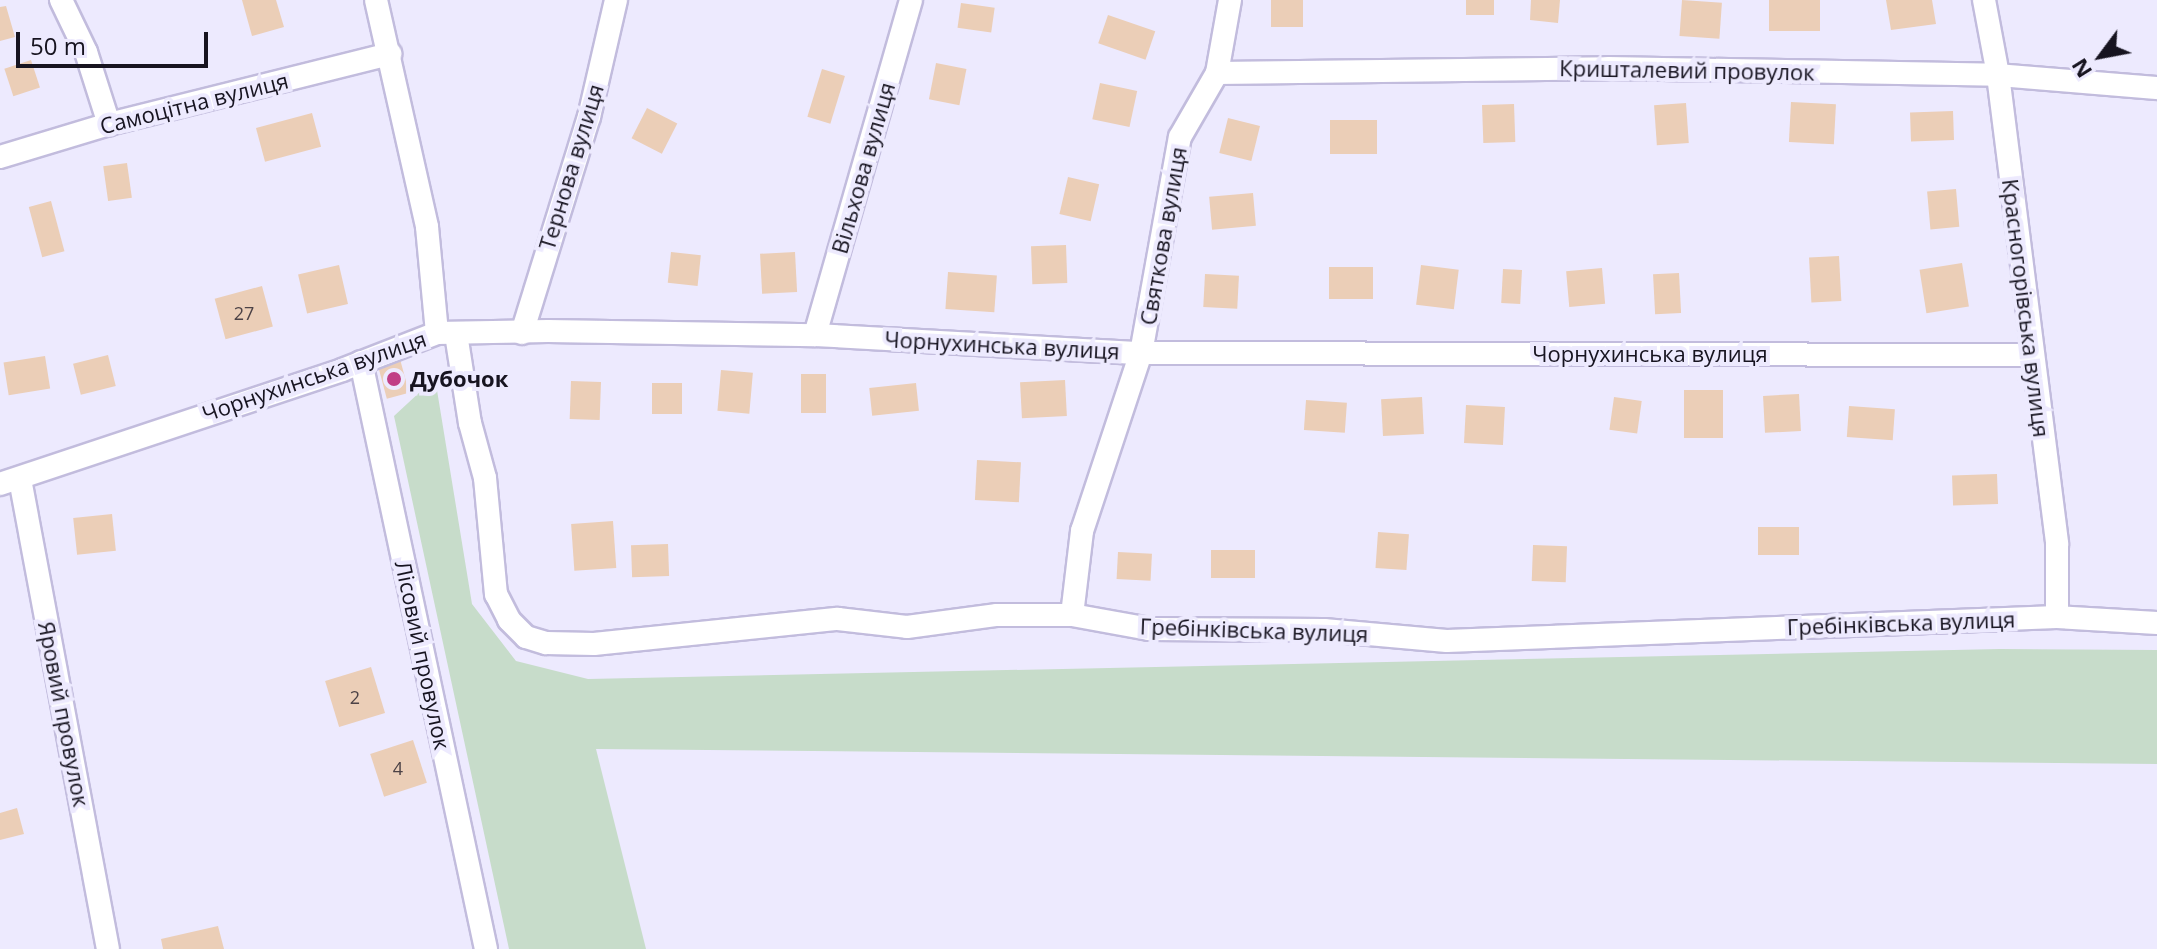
<!DOCTYPE html>
<html>
<head>
<meta charset="utf-8">
<style>
	body { margin:0 }
	#map { position:relative; width:2157px; height:949px; overflow:hidden; background:#edeafe; font-family:"Open Sans",sans-serif }
	div>[style] { position:absolute }
	[style*='--x'] { left:calc(var(--x)*1px); top:calc(var(--y)*1px); width:calc(var(--w)*1px); rotate:calc(var(--a)*1deg) }
	.green>* { inset:0; background:#c7dcca }
	.building>* { inset:0; background:#ebceb7; transform-origin:0 0 }
	.roads { filter:drop-shadow(2px 0 #c2bcdd) drop-shadow(-2px 0 #c2bcdd) drop-shadow(0 2px #c2bcdd) drop-shadow(0 -2px #c2bcdd) }
	.minor>* { height:22px; margin:-11px; padding:0 11px; transform-origin:11px; border-radius:11px; background:#fff }
	.dots>* { width:22px; height:22px; translate:-50% -50%; box-sizing:border-box; border:4px solid #edeafe; border-radius:50% }
	span { translate:-50% -50%; white-space:nowrap; text-align:center; line-height:1.15; -webkit-text-stroke:8px #edeafe; paint-order:stroke }
	.number-label { font-size:18px; color:#4c4246 }
	.number-label span { -webkit-text-stroke-width:0 }
	.street-label { font-size:22px; color:#171420 }
	.poi-label { font-size:22px; color:#171420; font-weight:700 }
	.left { translate:0 -50%; text-align:left }
	.north { position:absolute; left:2061px; top:16px; width:80px; height:80px; -webkit-text-stroke:6px #edeafe; paint-order:stroke; rotate:238deg; font-size:22px; font-weight:700; line-height:32px; text-align:center; color:#171420 }
	.north::after { content:''; display:block; margin:auto; width:28px; height:36px; background:#171420; clip-path:polygon(50% 0,100% 100%,50% 72%,0 100%) }
	.scale { position:absolute; left:16px; top:32px; width:192px; height:36px; box-sizing:border-box; border:4px solid #171420; border-top:0; padding-left:10px; font-size:24px; line-height:28px; white-space:nowrap; color:#171420; -webkit-text-stroke:6px #edeafe; paint-order:stroke }
</style>
</head>
<body>
<div id="map">
	<div class="green">
		<i style="clip-path:polygon(435px 378px,472px 604px,516px 661px,588px 679px,2000px 649px,2157px 650px,2157px 764px,596px 749px,646px 949px,509px 949px,394px 416px)"></i>
	</div>
	<div class="building">
		<i style="clip-path:polygon(242px 0,276px 0,284px 27px,252px 36px)"></i>
		<i style="left:1271px;top:0;width:32px;height:27px"></i>
		<i style="left:1466px;top:0;width:28px;height:15px"></i>
		<i style="clip-path:polygon(1531px 0,1560px 0,1558px 23px,1530px 20px)"></i>
		<i style="left:1682px;top:0;width:40px;height:36px;rotate:4deg"></i>
		<i style="left:1769px;top:0;width:51px;height:31px"></i>
		<i style="clip-path:polygon(1886px 0,1932px 0,1936px 24px,1891px 30px)"></i>
		<i style="left:961px;top:3px;width:34px;height:25px;rotate:8deg"></i>
		<i style="clip-path:polygon(6px 6px,15px 37px,0 41px,0 7px)"></i>
		<i style="left:1108px;top:15px;width:50px;height:30px;rotate:19deg"></i>
		<i style="left:31px;top:60px;width:29px;height:28px;rotate:72deg"></i>
		<i style="left:936px;top:63px;width:31px;height:37px;rotate:11deg"></i>
		<i style="left:822px;top:69px;width:24px;height:50px;rotate:17deg"></i>
		<i style="left:1100px;top:83px;width:38px;height:37px;rotate:12deg"></i>
		<i style="left:1791px;top:102px;width:45px;height:40px;rotate:3deg"></i>
		<i style="left:1686px;top:103px;width:40px;height:32px;rotate:86deg"></i>
		<i style="left:1514px;top:104px;width:38px;height:32px;rotate:88deg"></i>
		<i style="left:647px;top:108px;width:34px;height:34px;rotate:27deg"></i>
		<i style="left:1953px;top:111px;width:29px;height:43px;rotate:88deg"></i>
		<i style="left:312px;top:113px;width:35px;height:58px;rotate:75deg"></i>
		<i style="left:1228px;top:118px;width:33px;height:36px;rotate:14deg"></i>
		<i style="left:1330px;top:120px;width:47px;height:34px"></i>
		<i style="left:127px;top:163px;width:35px;height:24px;rotate:82deg"></i>
		<i style="left:1068px;top:177px;width:32px;height:38px;rotate:13deg"></i>
		<i style="left:1956px;top:189px;width:38px;height:29px;rotate:85deg"></i>
		<i style="left:1253px;top:193px;width:33px;height:44px;rotate:85deg"></i>
		<i style="left:51px;top:201px;width:52px;height:23px;rotate:75deg"></i>
		<i style="left:1066px;top:245px;width:38px;height:35px;rotate:88deg"></i>
		<i style="left:671px;top:252px;width:30px;height:31px;rotate:6deg"></i>
		<i style="left:795px;top:252px;width:40px;height:35px;rotate:87deg"></i>
		<i style="left:1839px;top:256px;width:45px;height:30px;rotate:87deg"></i>
		<i style="left:1962px;top:263px;width:44px;height:43px;rotate:81deg"></i>
		<i style="left:339px;top:265px;width:40px;height:42px;rotate:77deg"></i>
		<i style="left:1421px;top:265px;width:38px;height:40px;rotate:7deg"></i>
		<i style="left:1329px;top:267px;width:44px;height:32px"></i>
		<i style="left:1602px;top:268px;width:36px;height:36px;rotate:85deg"></i>
		<i style="left:1503px;top:269px;width:19px;height:34px;rotate:3deg"></i>
		<i style="left:948px;top:272px;width:49px;height:37px;rotate:4deg"></i>
		<i style="left:1679px;top:273px;width:40px;height:26px;rotate:87deg"></i>
		<i style="left:1205px;top:274px;width:34px;height:33px;rotate:3deg"></i>
		<i style="left:262px;top:286px;width:42px;height:49px;rotate:75deg"></i>
		<i style="left:108px;top:355px;width:32px;height:36px;rotate:76deg"></i>
		<i style="left:45px;top:356px;width:33px;height:42px;rotate:81deg"></i>
		<i style="left:400px;top:359px;width:35px;height:23px;rotate:75deg"></i>
		<i style="left:721px;top:370px;width:32px;height:41px;rotate:5deg"></i>
		<i style="left:801px;top:374px;width:25px;height:39px"></i>
		<i style="left:1065px;top:380px;width:36px;height:45px;rotate:87deg"></i>
		<i style="left:571px;top:381px;width:30px;height:38px;rotate:2deg"></i>
		<i style="left:652px;top:383px;width:30px;height:31px"></i>
		<i style="left:916px;top:383px;width:28px;height:47px;rotate:84deg"></i>
		<i style="left:1684px;top:390px;width:39px;height:48px"></i>
		<i style="left:1799px;top:394px;width:37px;height:36px;rotate:87deg"></i>
		<i style="left:1422px;top:397px;width:37px;height:41px;rotate:87deg"></i>
		<i style="left:1614px;top:397px;width:28px;height:33px;rotate:8deg"></i>
		<i style="left:1306px;top:400px;width:41px;height:30px;rotate:4deg"></i>
		<i style="left:1466px;top:405px;width:39px;height:38px;rotate:3deg"></i>
		<i style="left:1849px;top:406px;width:46px;height:31px;rotate:4deg"></i>
		<i style="left:977px;top:460px;width:44px;height:40px;rotate:3deg"></i>
		<i style="left:1997px;top:474px;width:30px;height:45px;rotate:88deg"></i>
		<i style="left:112px;top:514px;width:37px;height:39px;rotate:84deg"></i>
		<i style="left:613px;top:521px;width:47px;height:42px;rotate:86deg"></i>
		<i style="left:1758px;top:527px;width:41px;height:28px"></i>
		<i style="left:1378px;top:532px;width:31px;height:36px;rotate:4deg"></i>
		<i style="left:668px;top:544px;width:32px;height:37px;rotate:88deg"></i>
		<i style="left:1533px;top:545px;width:34px;height:36px;rotate:2deg"></i>
		<i style="left:1211px;top:550px;width:44px;height:28px"></i>
		<i style="left:1118px;top:552px;width:34px;height:27px;rotate:3deg"></i>
		<i style="left:371px;top:667px;width:48px;height:48px;rotate:73deg"></i>
		<i style="left:413px;top:740px;width:45px;height:45px;rotate:72deg"></i>
		<i style="clip-path:polygon(17px 808px,24px 834px,0 840px,0 813px)"></i>
		<i style="clip-path:polygon(218px 926px,224px 949px,163px 949px,161px 939px)"></i>
	</div>
	<div class="roads">
		<div class="minor">
			<i style="--x:61;--y:0;--w:58;--a:64.3"></i>
			<i style="--x:86;--y:52;--w:76;--a:72.3"></i>
			<i style="--x:376;--y:0;--w:233;--a:77.3"></i>
			<i style="--x:427;--y:227;--w:106;--a:84.6"></i>
			<i style="--x:1984;--y:0;--w:76;--a:79.4"></i>
			<i style="--x:1998;--y:75;--w:473;--a:82.8"></i>
			<i style="--x:2057;--y:544;--w:73;--a:90"></i>
			<i style="--x:1217;--y:73;--w:391;--a:-0.7"></i>
			<i style="--x:1608;--y:68;--w:390;--a:1"></i>
			<i style="--x:1998;--y:75;--w:160;--a:4.7"></i>
			<i style="--x:0;--y:157;--w:114;--a:-16.8"></i>
			<i style="--x:109;--y:124;--w:290;--a:-14"></i>
			<i style="--x:522;--y:333;--w:226;--a:-72.8"></i>
			<i style="--x:589;--y:117;--w:120;--a:-77"></i>
			<i style="--x:456;--y:334;--w:90;--a:81.1"></i>
			<i style="--x:470;--y:423;--w:57;--a:74.7"></i>
			<i style="--x:485;--y:478;--w:117;--a:84.6"></i>
			<i style="--x:496;--y:594;--w:29;--a:63"></i>
			<i style="--x:509;--y:620;--w:24;--a:45"></i>
			<i style="--x:526;--y:637;--w:21;--a:17"></i>
			<i style="--x:546;--y:643;--w:48;--a:1.2"></i>
			<i style="--x:594;--y:644;--w:245;--a:-5.9"></i>
			<i style="--x:838;--y:619;--w:69;--a:6.6"></i>
			<i style="--x:907;--y:627;--w:91;--a:-7.6"></i>
			<i style="--x:997;--y:615;--w:75;--a:0"></i>
			<i style="--x:1072;--y:615;--w:78;--a:10.3"></i>
			<i style="--x:1149;--y:629;--w:175;--a:0.3"></i>
			<i style="--x:1324;--y:630;--w:123;--a:5.1"></i>
			<i style="--x:1447;--y:641;--w:610;--a:-2.25"></i>
			<i style="--x:2057;--y:617;--w:100;--a:3.4"></i>
			<i style="--x:815;--y:335;--w:348;--a:-74"></i>
			<i style="--x:361;--y:362;--w:600;--a:77.98"></i>
			<i style="--x:20;--y:479;--w:478;--a:79.4"></i>
			<i style="--x:0;--y:484;--w:360;--a:-18.4"></i>
			<i style="--x:342;--y:370;--w:102;--a:-21.3"></i>
			<i style="--x:437;--y:333;--w:111;--a:-1"></i>
			<i style="--x:548;--y:331;--w:267;--a:0.9"></i>
			<i style="--x:815;--y:335;--w:326;--a:3.2"></i>
			<i style="--x:1141;--y:353;--w:890;--a:0.13"></i>
			<i style="--x:1072;--y:615;--w:85;--a:-83.2"></i>
			<i style="--x:1082;--y:531;--w:188;--a:-71.7"></i>
			<i style="--x:1141;--y:353;--w:219;--a:-79.8"></i>
			<i style="--x:1180;--y:137;--w:74;--a:-60"></i>
			<i style="--x:1217;--y:73;--w:74;--a:-79.9"></i>
		</div>
	</div>
	<div class="dots">
		<i style="left:394px;top:379px;background:#c13e85"></i>
	</div>
	<div class="number-label">
		<span style="left:244px;top:313px">27</span>
		<span style="left:355px;top:697px">2</span>
		<span style="left:398px;top:768px">4</span>
	</div>
	<div class="street-label">
		<span style="left:1687px;top:70px;rotate:1deg">Кришталевий провулок</span>
		<span style="left:194px;top:103px;rotate:-14deg">Самоцітна вулиця</span>
		<span style="left:571px;top:167px;rotate:-73deg">Тернова вулиця</span>
		<span style="left:863px;top:168px;rotate:-74deg">Вільхова вулиця</span>
		<span style="left:1163px;top:236px;rotate:-80deg">Святкова вулиця</span>
		<span style="left:2026px;top:308px;rotate:83deg">Красногорівська вулиця</span>
		<span style="left:1002px;top:345px;rotate:3deg">Чорнухинська вулиця</span>
		<span style="left:1650px;top:354px">Чорнухинська вулиця</span>
		<span style="left:314px;top:376px;rotate:-19deg">Чорнухинська вулиця</span>
		<span style="left:1901px;top:623px;rotate:-2deg">Гребінківська вулиця</span>
		<span style="left:1254px;top:630px;rotate:2deg">Гребінківська вулиця</span>
		<span style="left:423px;top:655px;rotate:78deg">Лісовий провулок</span>
		<span style="left:64px;top:714px;rotate:79deg">Яровий провулок</span>
	</div>
	<div class="poi-label">
		<span class="left" style="left:410px;top:379px">Дубочок</span>
	</div>
	<div class="north">N</div>
	<div class="scale">50 m</div>
</div>
</body>
</html>
